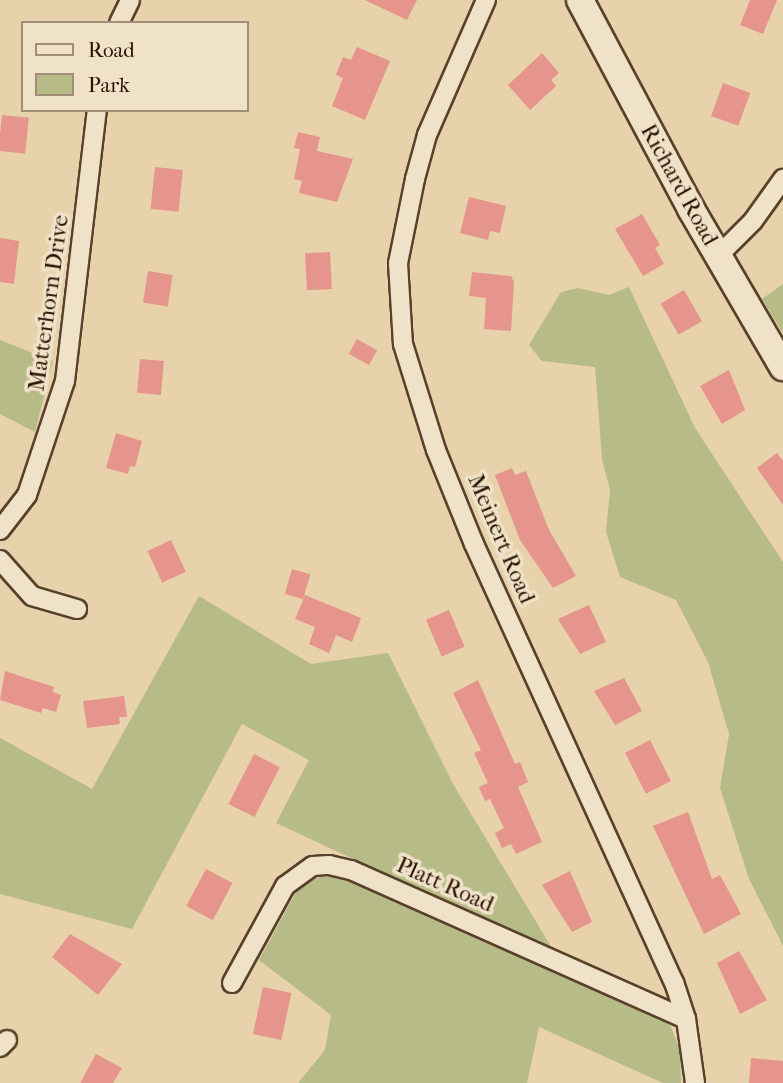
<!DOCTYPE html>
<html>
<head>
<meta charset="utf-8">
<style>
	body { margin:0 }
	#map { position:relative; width:783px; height:1083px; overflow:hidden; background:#e7d2ab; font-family:"IM FELL French Canon",serif }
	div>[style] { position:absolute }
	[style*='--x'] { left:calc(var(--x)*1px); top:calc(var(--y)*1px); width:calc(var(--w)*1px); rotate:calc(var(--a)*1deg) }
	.green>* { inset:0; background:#b7bb88 }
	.building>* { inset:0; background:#e5958b; transform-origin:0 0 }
	.roads { filter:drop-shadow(2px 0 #58402b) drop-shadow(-2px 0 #58402b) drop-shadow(0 2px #58402b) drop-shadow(0 -2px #58402b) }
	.street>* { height:18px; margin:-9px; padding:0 9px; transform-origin:9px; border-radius:9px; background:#efe2c8 }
	.secondary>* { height:26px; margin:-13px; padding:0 13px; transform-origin:13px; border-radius:13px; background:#efe2c8 }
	span { translate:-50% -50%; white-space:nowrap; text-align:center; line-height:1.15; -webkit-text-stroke:7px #efe2c8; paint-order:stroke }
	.street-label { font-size:23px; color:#290f00 }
	.legend { position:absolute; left:21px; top:21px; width:228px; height:91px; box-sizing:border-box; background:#efe2c8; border:2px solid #a08e78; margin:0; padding:9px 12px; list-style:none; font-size:21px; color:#290f00 }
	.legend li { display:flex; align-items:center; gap:14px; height:35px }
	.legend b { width:35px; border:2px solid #a08e78 }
</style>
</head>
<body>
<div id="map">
	<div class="green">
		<i style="clip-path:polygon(783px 284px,783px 333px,762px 299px)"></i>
		<i style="clip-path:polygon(629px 287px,695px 428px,783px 562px,783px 946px,749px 879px,720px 788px,729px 734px,708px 662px,676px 600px,620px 577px,606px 532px,610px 490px,602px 459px,595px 367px,542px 361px,529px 345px,561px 292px,578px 288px,609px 295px)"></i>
		<i style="clip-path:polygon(0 340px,53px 361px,35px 432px,0 414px)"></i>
		<i style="clip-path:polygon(199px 596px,311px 664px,388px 653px,453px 784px,555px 953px,276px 823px,309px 760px,242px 724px,132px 929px,0 894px,0 738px,92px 789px)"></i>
		<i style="clip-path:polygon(327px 874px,358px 876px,670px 1025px,680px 1050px,681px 1083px,663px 1083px,539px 1027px,527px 1083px,298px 1083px,325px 1050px,331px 1015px,259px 960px,300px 885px)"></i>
	</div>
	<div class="building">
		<i style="clip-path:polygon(365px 0,417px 0,407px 20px)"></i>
		<i style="clip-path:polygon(750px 0,777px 0,763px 34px,740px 25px)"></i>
		<i style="clip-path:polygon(357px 47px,390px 61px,365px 120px,332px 106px,343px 78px,336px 75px,343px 57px,351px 60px)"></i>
		<i style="clip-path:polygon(542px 53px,559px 73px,551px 80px,556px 86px,530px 110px,508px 85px)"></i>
		<i style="left:723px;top:83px;width:29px;height:35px;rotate:20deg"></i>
		<i style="left:2px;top:115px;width:27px;height:36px;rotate:6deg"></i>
		<i style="clip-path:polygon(298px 132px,320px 137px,317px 151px,353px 159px,337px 202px,299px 193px,302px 181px,294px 179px,300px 149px,294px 148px)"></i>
		<i style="left:155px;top:167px;width:28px;height:42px;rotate:6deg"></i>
		<i style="clip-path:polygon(469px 197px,506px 206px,500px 233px,490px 231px,488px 240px,460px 233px)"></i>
		<i style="clip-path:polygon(642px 214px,660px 245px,655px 248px,664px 264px,643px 276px,615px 229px)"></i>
		<i style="clip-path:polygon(0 238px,19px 241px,14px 284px,0 282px)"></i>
		<i style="left:330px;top:252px;width:37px;height:25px;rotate:87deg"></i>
		<i style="left:148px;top:271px;width:25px;height:32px;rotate:9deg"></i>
		<i style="clip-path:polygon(472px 272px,511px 276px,514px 282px,511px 331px,484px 329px,486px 298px,469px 296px)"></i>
		<i style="left:684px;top:290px;width:36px;height:27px;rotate:60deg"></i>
		<i style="left:357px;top:339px;width:23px;height:17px;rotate:29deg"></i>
		<i style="left:140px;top:359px;width:24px;height:34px;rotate:5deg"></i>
		<i style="clip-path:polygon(729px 370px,745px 410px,722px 424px,700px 386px)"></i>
		<i style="clip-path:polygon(116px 433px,142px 441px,135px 467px,130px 466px,128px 474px,106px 468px)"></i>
		<i style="clip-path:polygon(777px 453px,783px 461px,783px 505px,757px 468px)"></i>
		<i style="clip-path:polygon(512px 468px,515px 475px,526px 471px,549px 530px,576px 576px,553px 588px,520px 540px,495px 475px)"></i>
		<i style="left:171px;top:540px;width:35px;height:26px;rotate:65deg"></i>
		<i style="left:292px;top:569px;width:19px;height:26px;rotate:16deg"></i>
		<i style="clip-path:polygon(305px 595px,361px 618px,352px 642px,336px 635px,329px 653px,309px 644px,315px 627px,295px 619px)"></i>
		<i style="clip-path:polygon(589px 605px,606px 642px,580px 654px,558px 619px)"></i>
		<i style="left:449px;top:610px;width:40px;height:25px;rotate:67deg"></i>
		<i style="clip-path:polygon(5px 671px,54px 687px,53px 692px,61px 695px,56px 712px,43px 708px,41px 713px,0 700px)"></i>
		<i style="clip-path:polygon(624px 678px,642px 711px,615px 725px,594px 691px)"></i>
		<i style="clip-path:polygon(478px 680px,515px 764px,520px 762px,528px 782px,518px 787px,542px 842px,516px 854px,511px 844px,502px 848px,495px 833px,504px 828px,490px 799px,485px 801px,479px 787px,488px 783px,474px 753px,481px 750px,453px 693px)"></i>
		<i style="clip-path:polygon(124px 696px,127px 717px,119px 717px,120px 724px,87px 728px,83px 701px)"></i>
		<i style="left:650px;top:740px;width:46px;height:28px;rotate:63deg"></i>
		<i style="left:254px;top:754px;width:29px;height:56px;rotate:27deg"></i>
		<i style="clip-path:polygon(688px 812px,712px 879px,720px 875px,741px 914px,704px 934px,653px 826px)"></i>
		<i style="left:206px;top:869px;width:30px;height:42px;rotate:28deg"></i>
		<i style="clip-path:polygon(570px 871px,592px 922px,572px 932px,542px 885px)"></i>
		<i style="clip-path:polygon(70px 934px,122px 964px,98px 995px,52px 957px)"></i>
		<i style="clip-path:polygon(739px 951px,767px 1000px,740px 1014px,717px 963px)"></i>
		<i style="left:263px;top:987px;width:29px;height:48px;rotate:12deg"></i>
		<i style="clip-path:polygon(96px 1054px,122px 1068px,113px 1083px,80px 1083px)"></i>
		<i style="clip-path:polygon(751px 1058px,783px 1061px,783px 1083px,749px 1083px)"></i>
	</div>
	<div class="roads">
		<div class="street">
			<i style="--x:486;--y:0;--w:147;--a:113.6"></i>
			<i style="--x:427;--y:135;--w:46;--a:105.3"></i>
			<i style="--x:415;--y:179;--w:86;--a:101.4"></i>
			<i style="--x:398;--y:263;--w:81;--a:86.5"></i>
			<i style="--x:403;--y:344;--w:111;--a:72.7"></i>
			<i style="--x:436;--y:450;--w:101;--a:68"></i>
			<i style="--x:474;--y:544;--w:482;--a:65.5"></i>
			<i style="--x:674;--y:982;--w:39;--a:72"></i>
			<i style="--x:686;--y:1019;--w:65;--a:82"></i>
			<i style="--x:119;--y:23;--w:25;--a:-64"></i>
			<i style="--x:719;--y:255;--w:48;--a:-45"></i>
			<i style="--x:753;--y:221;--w:52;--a:-54.5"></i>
			<i style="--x:0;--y:530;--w:44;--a:-52.4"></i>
			<i style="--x:27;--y:495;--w:120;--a:-71.6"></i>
			<i style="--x:65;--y:381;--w:273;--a:-83.3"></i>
			<i style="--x:0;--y:560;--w:48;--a:48.4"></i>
			<i style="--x:32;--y:596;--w:47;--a:16.1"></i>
			<i style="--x:232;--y:983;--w:111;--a:-61.3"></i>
			<i style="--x:285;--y:886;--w:34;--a:-36"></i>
			<i style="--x:313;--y:866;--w:16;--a:-4"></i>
			<i style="--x:329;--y:865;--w:23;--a:13"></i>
			<i style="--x:351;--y:870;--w:367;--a:24"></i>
			<i style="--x:0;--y:1047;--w:10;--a:-45"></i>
		</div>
		<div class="secondary">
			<i style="--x:580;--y:0;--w:237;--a:62"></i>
			<i style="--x:691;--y:209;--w:183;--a:59.8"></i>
		</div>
	</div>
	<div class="street-label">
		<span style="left:679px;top:185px;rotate:61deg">Richard Road</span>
		<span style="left:49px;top:303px;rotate:-82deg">Matterhorn Drive</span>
		<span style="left:501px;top:539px;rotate:67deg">Meinert Road</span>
		<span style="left:445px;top:885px;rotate:24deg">Platt Road</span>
	</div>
	<ul class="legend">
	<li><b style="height:9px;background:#efe2c8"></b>Road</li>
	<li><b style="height:19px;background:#b7bb88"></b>Park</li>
	</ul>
</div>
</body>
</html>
